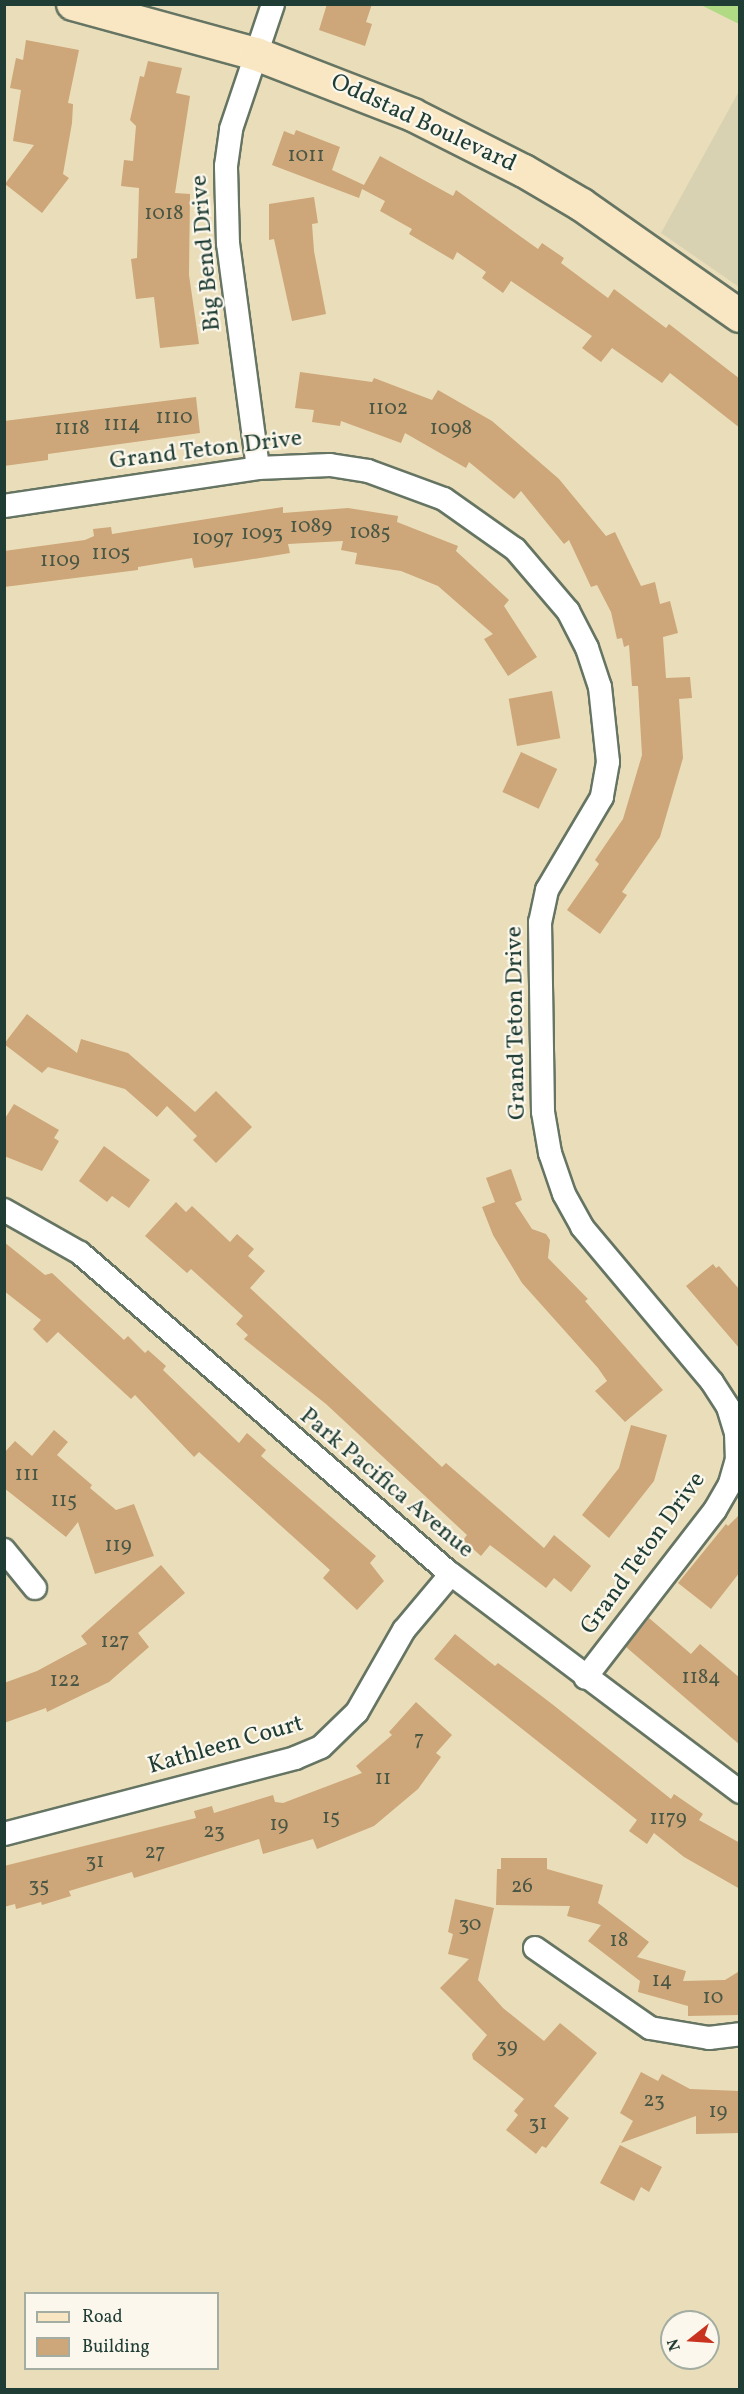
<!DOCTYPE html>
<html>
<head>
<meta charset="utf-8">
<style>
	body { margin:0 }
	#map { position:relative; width:744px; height:2394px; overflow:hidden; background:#eadeba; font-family:Vollkorn,serif }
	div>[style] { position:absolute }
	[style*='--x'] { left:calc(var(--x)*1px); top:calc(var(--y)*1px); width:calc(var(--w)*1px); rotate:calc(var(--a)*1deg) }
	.built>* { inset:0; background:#d9d2b2 }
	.green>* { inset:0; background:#b1da84 }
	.building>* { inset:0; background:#cda679; transform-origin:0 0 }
	.roads { filter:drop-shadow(2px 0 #667563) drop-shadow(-2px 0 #667563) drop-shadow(0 2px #667563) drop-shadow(0 -2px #667563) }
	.street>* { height:22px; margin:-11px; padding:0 11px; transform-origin:11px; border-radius:11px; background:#fff }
	.secondary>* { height:32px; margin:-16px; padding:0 16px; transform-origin:16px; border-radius:16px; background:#f9e7c3 }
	span { translate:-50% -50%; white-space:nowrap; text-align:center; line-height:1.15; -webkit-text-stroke:4.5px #fbf7ec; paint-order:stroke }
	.number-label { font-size:21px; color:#4a5745 }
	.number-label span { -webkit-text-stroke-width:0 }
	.street-label { font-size:24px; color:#1f3d34 }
	.frame { position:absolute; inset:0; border:6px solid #1f3d34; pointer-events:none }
	.legend { position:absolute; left:24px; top:2292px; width:195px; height:78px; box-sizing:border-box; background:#fbf7ec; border:2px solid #a3ada2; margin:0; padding:8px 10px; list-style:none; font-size:18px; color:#1f3d34 }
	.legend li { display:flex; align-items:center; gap:12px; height:30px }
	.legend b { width:30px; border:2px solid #a3ada2 }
	.north { position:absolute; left:660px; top:2310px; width:60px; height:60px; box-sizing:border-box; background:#fbf7ec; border:2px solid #a3ada2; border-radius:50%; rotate:253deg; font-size:16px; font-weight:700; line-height:24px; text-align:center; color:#1f3d34 }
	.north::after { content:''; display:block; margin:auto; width:21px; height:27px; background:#c8321e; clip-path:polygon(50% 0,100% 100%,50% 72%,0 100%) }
</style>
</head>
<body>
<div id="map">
	<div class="built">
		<i style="clip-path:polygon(739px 91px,739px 287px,661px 233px)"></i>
	</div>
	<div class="green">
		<i style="clip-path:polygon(701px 5px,739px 5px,739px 24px)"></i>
	</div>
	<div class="building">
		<i style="clip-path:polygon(327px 4px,372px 4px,366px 22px,372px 24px,365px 46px,319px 30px)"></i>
		<i style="clip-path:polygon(26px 40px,79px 50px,68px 103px,73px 104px,72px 123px,63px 174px,69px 178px,42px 213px,5px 184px,34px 145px,13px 141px,21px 90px,10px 88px,16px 58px,23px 60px)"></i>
		<i style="clip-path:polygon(148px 61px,182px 68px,176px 93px,190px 96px,175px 193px,190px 194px,189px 275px,199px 344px,160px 348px,154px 297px,136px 299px,131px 259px,137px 258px,139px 188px,121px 186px,124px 160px,133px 161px,136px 126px,130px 120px,140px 76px,144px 77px)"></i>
		<i style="clip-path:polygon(296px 130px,340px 147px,332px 170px,364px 185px,380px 156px,453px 196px,456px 190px,538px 249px,542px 243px,564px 258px,561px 263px,608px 298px,614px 289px,666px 328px,669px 324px,740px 379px,740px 428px,670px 373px,662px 383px,612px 348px,601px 362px,582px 348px,592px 336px,511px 281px,503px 293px,482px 278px,486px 272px,457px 252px,453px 260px,409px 234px,412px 229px,380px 211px,385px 201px,362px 189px,359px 198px,272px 165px,284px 131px,294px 135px)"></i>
		<i style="clip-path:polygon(314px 197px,318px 223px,312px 224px,314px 251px,326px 314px,292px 321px,274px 239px,269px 240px,269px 204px)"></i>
		<i style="clip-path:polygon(300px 372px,372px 382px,374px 378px,432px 400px,438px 390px,492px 421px,559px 479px,606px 536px,615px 532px,641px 586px,655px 582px,660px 604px,670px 601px,678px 633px,663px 637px,666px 678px,690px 677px,692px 698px,679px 699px,683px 758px,660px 837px,622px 892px,627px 895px,600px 934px,567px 910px,599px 864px,595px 860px,623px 819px,642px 755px,638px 686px,632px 686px,629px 645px,624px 647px,622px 638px,617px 639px,611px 612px,597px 585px,591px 587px,569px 540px,564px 544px,521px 491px,514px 499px,469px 462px,466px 468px,405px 433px,401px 443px,341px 421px,340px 426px,312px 422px,314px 410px,295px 408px)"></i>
		<i style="clip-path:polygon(196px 397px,200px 433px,48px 454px,48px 460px,4px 466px,4px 421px)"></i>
		<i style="clip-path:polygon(283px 507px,283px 513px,348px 508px,398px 516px,397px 522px,458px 546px,456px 551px,509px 600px,504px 606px,537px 657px,508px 676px,484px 639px,493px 634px,438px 586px,401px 571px,355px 564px,357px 553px,341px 550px,343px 541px,288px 544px,290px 553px,241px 561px,194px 568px,192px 558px,138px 567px,138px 570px,4px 587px,4px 551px,85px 540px,94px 536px,93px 529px,111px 527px,112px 534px)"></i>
		<i style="left:552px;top:691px;width:48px;height:44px;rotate:80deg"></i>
		<i style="left:521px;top:752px;width:40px;height:44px;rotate:25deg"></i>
		<i style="clip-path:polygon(27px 1014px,77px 1053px,81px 1039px,128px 1053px,195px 1112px,216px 1091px,252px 1127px,216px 1163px,193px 1140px,197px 1136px,167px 1106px,157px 1117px,125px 1089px,48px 1067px,42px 1073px,4px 1044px)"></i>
		<i style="clip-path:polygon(14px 1104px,59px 1130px,54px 1138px,59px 1141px,42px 1171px,4px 1156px,4px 1120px)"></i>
		<i style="clip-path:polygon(104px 1146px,150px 1180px,129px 1208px,112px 1196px,107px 1202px,79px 1181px)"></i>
		<i style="clip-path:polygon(511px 1169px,522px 1200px,515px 1203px,532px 1229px,546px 1234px,550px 1240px,548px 1258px,588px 1299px,585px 1301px,663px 1390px,625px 1422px,595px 1391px,607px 1381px,598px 1368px,522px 1283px,493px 1235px,482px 1207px,495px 1202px,486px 1178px)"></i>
		<i style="clip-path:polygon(176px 1202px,186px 1212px,192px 1206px,230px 1242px,237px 1234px,254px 1249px,248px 1256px,265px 1271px,250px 1288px,442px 1467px,446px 1463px,544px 1548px,554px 1535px,591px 1566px,571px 1592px,554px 1578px,546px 1588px,490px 1545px,481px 1556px,463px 1540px,467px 1535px,326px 1404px,244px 1339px,248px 1335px,236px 1324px,243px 1316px,191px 1269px,187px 1273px,145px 1236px)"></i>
		<i style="clip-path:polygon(4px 1242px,45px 1275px,52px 1273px,124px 1340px,128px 1336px,145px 1353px,148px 1350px,166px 1366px,163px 1370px,239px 1443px,247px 1433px,266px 1450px,261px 1456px,376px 1556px,370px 1563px,384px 1581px,357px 1610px,323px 1578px,330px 1570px,199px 1452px,194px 1457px,135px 1395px,131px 1399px,58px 1332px,47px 1343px,33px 1329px,41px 1320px,4px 1291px)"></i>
		<i style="clip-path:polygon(713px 1264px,716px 1268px,719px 1266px,740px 1290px,740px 1349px,686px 1286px)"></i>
		<i style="clip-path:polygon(631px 1425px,667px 1435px,654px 1481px,609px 1538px,582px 1515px,619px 1468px)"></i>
		<i style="clip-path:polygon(54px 1430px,68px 1442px,57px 1455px,92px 1485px,90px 1488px,116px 1510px,134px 1504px,154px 1556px,95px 1574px,78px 1522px,66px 1537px,4px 1488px,4px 1453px,15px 1441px,32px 1456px)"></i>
		<i style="clip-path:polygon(740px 1514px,740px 1572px,711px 1609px,678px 1583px,726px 1524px,728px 1526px)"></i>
		<i style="clip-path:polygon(161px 1565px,185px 1593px,138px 1633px,149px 1647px,109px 1682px,47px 1712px,46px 1708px,4px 1723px,4px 1683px,37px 1671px,87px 1644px,81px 1636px)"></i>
		<i style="clip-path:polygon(649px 1618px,691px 1654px,700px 1644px,740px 1678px,740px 1745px,626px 1647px)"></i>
		<i style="clip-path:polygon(455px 1634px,495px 1666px,498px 1663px,552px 1704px,671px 1799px,674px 1794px,703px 1814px,699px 1820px,740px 1843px,740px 1889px,684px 1857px,654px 1833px,647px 1844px,629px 1831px,637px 1820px,434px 1659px)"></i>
		<i style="clip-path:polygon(416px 1702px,452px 1735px,436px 1753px,441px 1757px,418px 1789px,374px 1826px,317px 1849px,313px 1839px,263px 1854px,259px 1839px,134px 1878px,132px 1872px,69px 1891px,71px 1896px,42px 1905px,41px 1902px,16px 1909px,15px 1904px,4px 1907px,4px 1866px,196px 1818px,194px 1811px,212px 1806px,214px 1813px,273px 1795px,275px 1802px,283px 1803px,362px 1773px,356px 1766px,392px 1735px,389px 1732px)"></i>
		<i style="clip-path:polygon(501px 1858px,547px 1858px,547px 1869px,603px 1885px,598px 1903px,649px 1942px,637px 1957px,686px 1971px,683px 1981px,725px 1980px,738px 1972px,739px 2015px,688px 2016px,688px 2006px,638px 1992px,640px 1981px,588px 1941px,601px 1925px,567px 1916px,570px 1906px,496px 1905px,497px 1869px,501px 1869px)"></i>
		<i style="clip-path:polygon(455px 1899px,494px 1908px,478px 1980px,503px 2008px,544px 2041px,560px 2023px,597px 2053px,554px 2106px,569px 2118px,546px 2148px,542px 2146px,536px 2154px,506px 2130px,518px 2115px,514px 2111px,524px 2099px,473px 2059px,472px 2054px,487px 2035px,440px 1988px,469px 1959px,448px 1954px,453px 1934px,448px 1932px)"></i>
		<i style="clip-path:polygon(641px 2072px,658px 2081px,662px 2074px,690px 2089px,740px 2091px,740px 2133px,696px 2134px,696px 2116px,621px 2143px,633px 2121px,620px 2113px)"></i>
		<i style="clip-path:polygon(620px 2145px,662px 2167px,649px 2192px,641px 2187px,634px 2201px,600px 2183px)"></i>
	</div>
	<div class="roads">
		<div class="street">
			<i style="--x:258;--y:468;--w:226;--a:-97.6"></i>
			<i style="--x:228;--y:244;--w:78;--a:-91.5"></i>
			<i style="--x:226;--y:166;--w:37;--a:-82"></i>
			<i style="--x:231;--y:129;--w:132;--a:-71.4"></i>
			<i style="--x:4;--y:506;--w:257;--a:-8.5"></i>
			<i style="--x:258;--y:468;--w:72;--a:-2.4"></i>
			<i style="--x:330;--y:465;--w:38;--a:9"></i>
			<i style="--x:368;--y:471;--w:81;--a:20.2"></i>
			<i style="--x:444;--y:499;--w:87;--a:35.2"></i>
			<i style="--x:515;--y:549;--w:82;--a:49.5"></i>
			<i style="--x:568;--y:611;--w:42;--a:62.8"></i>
			<i style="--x:587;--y:648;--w:41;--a:71.6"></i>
			<i style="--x:600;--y:687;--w:75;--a:83.9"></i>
			<i style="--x:608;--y:762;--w:36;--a:100"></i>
			<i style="--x:602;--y:797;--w:108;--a:120.6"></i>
			<i style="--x:547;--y:890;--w:33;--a:102"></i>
			<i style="--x:540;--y:922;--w:190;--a:89.1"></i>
			<i style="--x:543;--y:1112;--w:42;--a:80.3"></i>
			<i style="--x:550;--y:1153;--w:43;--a:71.1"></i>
			<i style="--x:564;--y:1194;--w:38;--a:61"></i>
			<i style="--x:582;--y:1227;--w:202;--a:50"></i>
			<i style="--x:712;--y:1382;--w:30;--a:57"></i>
			<i style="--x:728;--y:1407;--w:27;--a:73"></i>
			<i style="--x:736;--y:1433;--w:26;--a:88"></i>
			<i style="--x:737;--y:1459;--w:26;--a:106"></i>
			<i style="--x:730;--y:1484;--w:30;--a:120"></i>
			<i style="--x:715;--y:1510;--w:212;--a:127.7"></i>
			<i style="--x:4;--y:1210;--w:87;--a:29.5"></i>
			<i style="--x:80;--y:1253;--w:491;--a:40.9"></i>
			<i style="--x:451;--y:1574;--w:362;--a:37"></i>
			<i style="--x:4;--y:1550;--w:49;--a:50.8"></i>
			<i style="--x:4;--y:1834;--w:301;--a:-14.6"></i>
			<i style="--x:295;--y:1758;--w:28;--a:-23"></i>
			<i style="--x:321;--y:1747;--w:50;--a:-44.2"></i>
			<i style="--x:357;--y:1712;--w:95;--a:-60.2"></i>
			<i style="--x:404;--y:1630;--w:73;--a:-50"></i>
			<i style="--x:535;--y:1948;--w:140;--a:34.8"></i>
			<i style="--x:650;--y:2028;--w:60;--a:9.6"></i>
			<i style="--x:709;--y:2038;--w:31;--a:-7"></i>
		</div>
		<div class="secondary">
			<i style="--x:73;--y:4;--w:190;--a:15.3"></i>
			<i style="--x:256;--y:54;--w:168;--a:21.2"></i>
			<i style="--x:413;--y:115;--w:124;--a:26.8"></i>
			<i style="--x:524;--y:171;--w:67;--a:30.4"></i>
			<i style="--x:582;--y:205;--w:193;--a:35.1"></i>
		</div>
	</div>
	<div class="number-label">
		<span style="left:306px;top:156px">1011</span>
		<span style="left:164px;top:214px">1018</span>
		<span style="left:388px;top:409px">1102</span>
		<span style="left:174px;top:418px">1110</span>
		<span style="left:122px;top:425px">1114</span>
		<span style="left:72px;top:429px">1118</span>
		<span style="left:451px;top:429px">1098</span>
		<span style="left:311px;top:527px">1089</span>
		<span style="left:370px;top:533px">1085</span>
		<span style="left:262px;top:534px">1093</span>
		<span style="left:213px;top:539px">1097</span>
		<span style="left:111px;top:554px">1105</span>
		<span style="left:60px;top:561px">1109</span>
		<span style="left:27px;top:1475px">111</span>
		<span style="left:64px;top:1501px">115</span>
		<span style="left:118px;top:1546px">119</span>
		<span style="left:115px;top:1642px">127</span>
		<span style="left:701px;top:1678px">1184</span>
		<span style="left:65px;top:1681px">122</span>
		<span style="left:419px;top:1740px">7</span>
		<span style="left:383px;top:1779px">11</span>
		<span style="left:331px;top:1818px">15</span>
		<span style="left:668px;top:1819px">1179</span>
		<span style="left:279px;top:1825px">19</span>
		<span style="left:214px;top:1832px">23</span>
		<span style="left:155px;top:1853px">27</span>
		<span style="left:95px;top:1862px">31</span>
		<span style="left:39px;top:1886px">35</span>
		<span style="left:522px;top:1887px">26</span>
		<span style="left:470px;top:1925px">30</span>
		<span style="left:619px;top:1941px">18</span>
		<span style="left:662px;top:1981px">14</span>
		<span style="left:713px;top:1998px">10</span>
		<span style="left:507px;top:2047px">39</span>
		<span style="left:654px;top:2101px">23</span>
		<span style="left:718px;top:2112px">19</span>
		<span style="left:538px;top:2124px">31</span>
	</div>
	<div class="street-label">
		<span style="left:423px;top:124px;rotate:25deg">Oddstad Boulevard</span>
		<span style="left:207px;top:253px;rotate:-95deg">Big Bend Drive</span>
		<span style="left:206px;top:451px;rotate:-7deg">Grand Teton Drive</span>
		<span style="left:517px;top:1023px;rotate:-91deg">Grand Teton Drive</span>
		<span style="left:386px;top:1484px;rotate:40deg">Park Pacifica Avenue</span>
		<span style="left:644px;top:1554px;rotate:-54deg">Grand Teton Drive</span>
		<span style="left:226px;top:1746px;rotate:-16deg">Kathleen Court</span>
	</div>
	<div class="frame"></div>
	<ul class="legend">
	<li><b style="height:8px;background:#f9e7c3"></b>Road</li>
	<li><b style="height:16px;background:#cda679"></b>Building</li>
	</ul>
	<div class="north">N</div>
</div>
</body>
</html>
